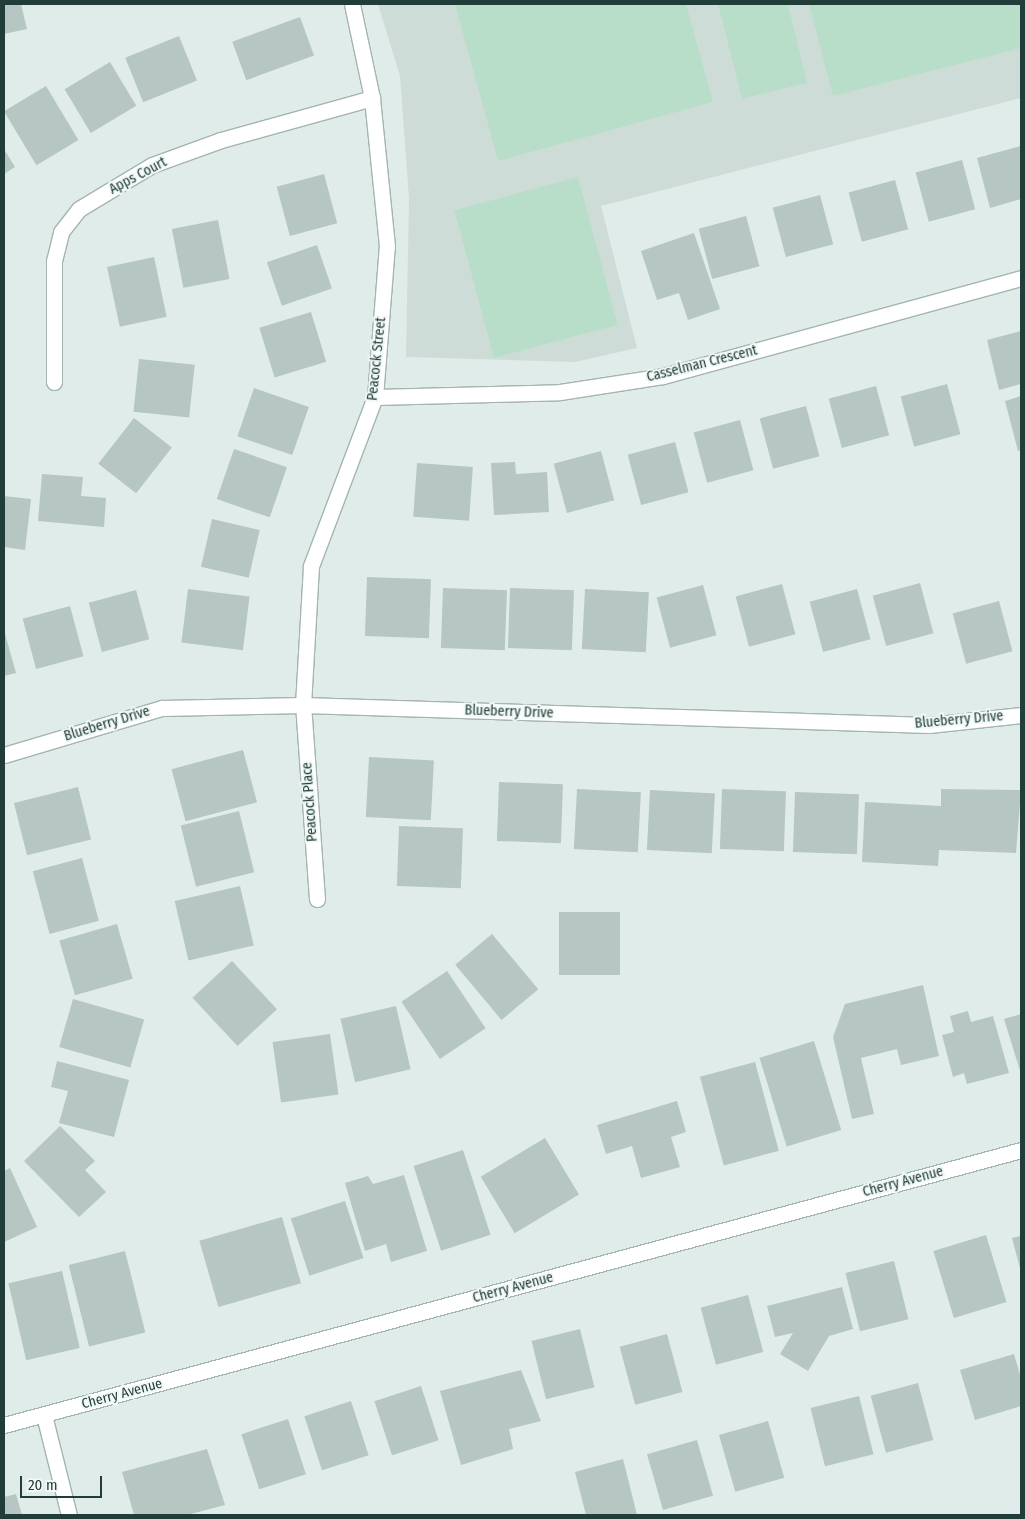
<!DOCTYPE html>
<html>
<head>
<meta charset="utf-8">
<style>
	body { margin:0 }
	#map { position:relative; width:1025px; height:1519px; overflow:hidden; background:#e0ece9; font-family:"Fira Sans Condensed",sans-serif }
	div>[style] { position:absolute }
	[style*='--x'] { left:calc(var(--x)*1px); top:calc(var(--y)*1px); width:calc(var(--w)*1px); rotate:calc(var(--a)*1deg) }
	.built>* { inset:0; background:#cedcd8 }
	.green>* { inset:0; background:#b8dec9; transform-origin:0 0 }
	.building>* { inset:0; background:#b6c6c2; transform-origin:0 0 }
	.roads { filter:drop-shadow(1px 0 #a3b4b1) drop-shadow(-1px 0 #a3b4b1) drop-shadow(0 1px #a3b4b1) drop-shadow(0 -1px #a3b4b1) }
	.street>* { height:15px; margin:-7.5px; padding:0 7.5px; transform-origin:7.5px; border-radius:7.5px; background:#fff }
	.secondary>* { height:15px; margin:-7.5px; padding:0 7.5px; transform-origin:7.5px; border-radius:7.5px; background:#fff }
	span { translate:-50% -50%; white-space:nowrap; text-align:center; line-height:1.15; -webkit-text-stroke:4px #f1f8f6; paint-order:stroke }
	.street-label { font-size:14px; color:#203d3a }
	.frame { position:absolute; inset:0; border:5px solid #203d3a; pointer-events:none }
	.scale { position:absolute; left:20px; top:1476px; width:82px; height:22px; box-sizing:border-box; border:2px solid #203d3a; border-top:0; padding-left:6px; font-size:15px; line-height:18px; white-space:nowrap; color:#203d3a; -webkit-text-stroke:4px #f1f8f6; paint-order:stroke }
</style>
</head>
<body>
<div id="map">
	<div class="built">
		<i style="clip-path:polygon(378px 4px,1021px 4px,1021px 98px,601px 206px,637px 348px,575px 362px,406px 357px,409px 199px,400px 76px)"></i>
	</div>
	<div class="green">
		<i style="clip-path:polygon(455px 4px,686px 4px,713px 102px,498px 161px)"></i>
		<i style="clip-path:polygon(718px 4px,788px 4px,807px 83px,742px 99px)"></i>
		<i style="clip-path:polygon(809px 4px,1021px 4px,1021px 48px,833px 96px)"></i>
		<i style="left:578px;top:177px;width:153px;height:128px;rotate:75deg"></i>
	</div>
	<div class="building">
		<i style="clip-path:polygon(4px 4px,21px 4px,27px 29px,4px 34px)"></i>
		<i style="left:300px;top:17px;width:41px;height:72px;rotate:70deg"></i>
		<i style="left:179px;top:36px;width:48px;height:58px;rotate:68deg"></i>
		<i style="left:110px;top:62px;width:51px;height:53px;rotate:59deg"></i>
		<i style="left:46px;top:86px;width:63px;height:49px;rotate:59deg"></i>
		<i style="clip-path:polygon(1021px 146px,1021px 199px,990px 208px,977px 158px)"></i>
		<i style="clip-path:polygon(4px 149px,15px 167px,4px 174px)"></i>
		<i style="left:962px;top:160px;width:51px;height:48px;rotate:75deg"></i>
		<i style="left:324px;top:174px;width:51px;height:49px;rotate:75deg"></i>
		<i style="left:895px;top:180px;width:51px;height:48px;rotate:75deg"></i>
		<i style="left:820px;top:195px;width:51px;height:49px;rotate:75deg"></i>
		<i style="left:746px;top:216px;width:52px;height:49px;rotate:75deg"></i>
		<i style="left:218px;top:220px;width:60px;height:47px;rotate:79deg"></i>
		<i style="clip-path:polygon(694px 233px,720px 309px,688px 320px,679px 293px,657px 300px,641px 251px)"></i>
		<i style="left:317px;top:245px;width:46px;height:53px;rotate:71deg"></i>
		<i style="left:154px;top:257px;width:61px;height:48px;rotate:78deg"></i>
		<i style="left:311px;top:312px;width:52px;height:54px;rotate:73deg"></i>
		<i style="clip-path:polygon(1021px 331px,1021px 384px,999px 390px,987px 340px)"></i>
		<i style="left:139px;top:359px;width:56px;height:53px;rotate:6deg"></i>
		<i style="left:947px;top:384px;width:52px;height:48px;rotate:75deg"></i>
		<i style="left:876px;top:386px;width:51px;height:49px;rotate:75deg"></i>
		<i style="left:254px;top:388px;width:58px;height:51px;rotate:19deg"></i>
		<i style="clip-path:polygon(1021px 396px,1021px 450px,1018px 451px,1005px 401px)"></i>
		<i style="left:806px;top:406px;width:52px;height:48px;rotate:75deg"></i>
		<i style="left:134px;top:418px;width:48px;height:58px;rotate:38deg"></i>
		<i style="left:740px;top:420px;width:52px;height:48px;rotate:75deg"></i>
		<i style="left:675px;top:442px;width:52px;height:49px;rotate:75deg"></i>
		<i style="left:234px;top:449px;width:56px;height:53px;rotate:19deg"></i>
		<i style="left:601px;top:451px;width:51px;height:49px;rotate:75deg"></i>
		<i style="clip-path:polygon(515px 462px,516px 474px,547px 472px,549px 512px,494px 515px,491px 463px)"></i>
		<i style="left:417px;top:463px;width:56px;height:54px;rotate:4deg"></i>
		<i style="clip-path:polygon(42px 474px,83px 477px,81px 496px,106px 498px,104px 527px,38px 521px)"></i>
		<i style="clip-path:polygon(4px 496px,31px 499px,25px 550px,4px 547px)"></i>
		<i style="left:212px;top:519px;width:49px;height:49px;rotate:13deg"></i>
		<i style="left:367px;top:577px;width:64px;height:59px;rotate:2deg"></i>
		<i style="left:920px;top:583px;width:52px;height:49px;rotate:75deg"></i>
		<i style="left:782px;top:584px;width:52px;height:48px;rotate:75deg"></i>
		<i style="left:703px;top:585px;width:52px;height:48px;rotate:75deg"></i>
		<i style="left:443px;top:588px;width:64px;height:60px;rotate:2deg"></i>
		<i style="left:510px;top:588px;width:64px;height:60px;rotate:2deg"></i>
		<i style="left:188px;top:589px;width:62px;height:54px;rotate:7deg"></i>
		<i style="left:585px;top:589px;width:64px;height:60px;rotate:3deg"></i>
		<i style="left:857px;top:589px;width:52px;height:49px;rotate:75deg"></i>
		<i style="left:136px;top:590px;width:51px;height:49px;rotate:75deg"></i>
		<i style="left:999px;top:601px;width:52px;height:48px;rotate:75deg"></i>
		<i style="left:70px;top:606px;width:52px;height:49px;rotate:75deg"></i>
		<i style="clip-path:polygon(4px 630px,16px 673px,4px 676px)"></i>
		<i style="left:243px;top:750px;width:54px;height:74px;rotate:75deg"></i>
		<i style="left:369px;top:757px;width:65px;height:60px;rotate:3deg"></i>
		<i style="left:499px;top:782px;width:64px;height:59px;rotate:2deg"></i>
		<i style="left:78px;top:787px;width:54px;height:66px;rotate:76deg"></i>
		<i style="left:577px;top:789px;width:64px;height:60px;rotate:3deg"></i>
		<i style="left:722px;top:789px;width:64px;height:60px;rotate:2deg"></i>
		<i style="clip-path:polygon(941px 789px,1021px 790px,1016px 853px,939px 850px,938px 866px,862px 862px,865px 802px,941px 806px)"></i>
		<i style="left:650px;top:790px;width:65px;height:60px;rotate:3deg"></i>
		<i style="left:795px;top:792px;width:64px;height:60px;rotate:2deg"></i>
		<i style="left:239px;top:811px;width:63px;height:60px;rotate:76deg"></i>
		<i style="left:399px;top:826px;width:64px;height:60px;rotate:2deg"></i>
		<i style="left:82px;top:858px;width:65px;height:51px;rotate:75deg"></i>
		<i style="left:240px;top:886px;width:61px;height:67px;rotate:77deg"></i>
		<i style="left:559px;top:912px;width:61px;height:63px"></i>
		<i style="left:117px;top:924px;width:57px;height:60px;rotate:74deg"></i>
		<i style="left:492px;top:934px;width:72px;height:48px;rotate:50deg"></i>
		<i style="left:232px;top:961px;width:66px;height:54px;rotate:47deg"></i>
		<i style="left:447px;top:971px;width:69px;height:55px;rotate:56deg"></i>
		<i style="clip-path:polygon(923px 985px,939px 1056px,901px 1065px,897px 1049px,861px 1058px,874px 1114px,852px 1119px,833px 1037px,845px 1004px)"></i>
		<i style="left:73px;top:999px;width:74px;height:50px;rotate:16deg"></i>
		<i style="left:396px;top:1006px;width:65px;height:57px;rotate:77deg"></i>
		<i style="clip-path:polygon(968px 1011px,971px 1022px,993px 1016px,1009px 1073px,967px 1084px,964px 1073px,953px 1077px,942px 1035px,954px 1032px,950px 1016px)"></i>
		<i style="clip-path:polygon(1021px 1014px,1021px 1074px,1004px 1019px)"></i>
		<i style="left:330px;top:1034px;width:61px;height:58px;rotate:82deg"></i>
		<i style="left:814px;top:1041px;width:93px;height:57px;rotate:73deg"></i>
		<i style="clip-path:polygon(57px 1061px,129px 1080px,114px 1137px,59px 1123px,68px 1091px,51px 1087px)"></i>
		<i style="left:755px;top:1062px;width:92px;height:57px;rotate:75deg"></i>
		<i style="clip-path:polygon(677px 1101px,686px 1132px,671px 1137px,680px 1167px,641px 1178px,632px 1146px,606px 1154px,597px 1125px)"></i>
		<i style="clip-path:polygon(60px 1126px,95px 1161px,85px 1170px,106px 1192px,79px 1217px,24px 1161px)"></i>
		<i style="left:545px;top:1138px;width:66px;height:75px;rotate:59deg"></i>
		<i style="left:463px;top:1150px;width:89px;height:52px;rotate:72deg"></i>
		<i style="clip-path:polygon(10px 1168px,37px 1227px,4px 1242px,4px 1171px)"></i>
		<i style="clip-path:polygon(404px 1175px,427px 1251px,391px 1262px,386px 1244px,365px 1251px,345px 1183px,368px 1176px,373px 1184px)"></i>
		<i style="left:345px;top:1201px;width:60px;height:57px;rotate:72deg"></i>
		<i style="left:282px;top:1217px;width:69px;height:86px;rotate:74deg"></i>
		<i style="clip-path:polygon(1021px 1225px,1021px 1272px,1012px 1238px,1020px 1236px)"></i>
		<i style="left:986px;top:1235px;width:70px;height:55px;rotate:73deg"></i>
		<i style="left:125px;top:1251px;width:84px;height:58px;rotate:76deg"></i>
		<i style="left:894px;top:1261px;width:60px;height:50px;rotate:76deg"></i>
		<i style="left:62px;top:1271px;width:79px;height:55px;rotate:77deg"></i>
		<i style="clip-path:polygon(842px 1287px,853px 1329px,829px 1336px,808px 1371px,780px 1354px,793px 1333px,775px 1337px,767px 1306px)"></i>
		<i style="left:748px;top:1295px;width:59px;height:49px;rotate:75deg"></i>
		<i style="left:580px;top:1329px;width:60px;height:50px;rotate:76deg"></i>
		<i style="left:667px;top:1334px;width:60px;height:49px;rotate:75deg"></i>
		<i style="clip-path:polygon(1014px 1354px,1021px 1378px,1021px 1406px,975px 1420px,960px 1370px)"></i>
		<i style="clip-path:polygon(521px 1370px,541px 1421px,509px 1429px,513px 1449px,461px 1465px,440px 1391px)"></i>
		<i style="left:918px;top:1383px;width:59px;height:49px;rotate:75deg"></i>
		<i style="left:421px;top:1386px;width:57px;height:49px;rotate:72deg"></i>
		<i style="left:859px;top:1396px;width:60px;height:50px;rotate:76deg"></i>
		<i style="left:351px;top:1401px;width:57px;height:49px;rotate:72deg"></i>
		<i style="left:288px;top:1419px;width:58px;height:49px;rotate:72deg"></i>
		<i style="left:768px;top:1421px;width:59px;height:51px;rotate:74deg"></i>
		<i style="left:697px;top:1440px;width:58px;height:52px;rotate:74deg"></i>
		<i style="clip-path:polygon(207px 1449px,225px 1505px,187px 1515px,134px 1515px,122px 1472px)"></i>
		<i style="clip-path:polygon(623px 1459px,637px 1515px,586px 1515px,575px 1472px)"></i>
		<i style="clip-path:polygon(16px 1494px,22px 1515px,4px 1515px,4px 1497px)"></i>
	</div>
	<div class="roads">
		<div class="street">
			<i style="--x:54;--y:382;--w:121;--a:-90"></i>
			<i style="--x:54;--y:261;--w:30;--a:-76"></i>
			<i style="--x:61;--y:232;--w:29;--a:-52"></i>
			<i style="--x:79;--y:209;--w:85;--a:-31.1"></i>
			<i style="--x:152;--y:165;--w:73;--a:-19.9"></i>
			<i style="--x:221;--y:140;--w:157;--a:-15.5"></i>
			<i style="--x:375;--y:397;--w:185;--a:-1.5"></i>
			<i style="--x:560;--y:392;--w:104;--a:-8.8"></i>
			<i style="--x:663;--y:376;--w:371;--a:-15.3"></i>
			<i style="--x:4;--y:755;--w:165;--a:-16.6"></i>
			<i style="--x:162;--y:708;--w:141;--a:-1.2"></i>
			<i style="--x:303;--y:705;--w:626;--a:1.83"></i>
			<i style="--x:929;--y:725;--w:93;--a:-6.2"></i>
			<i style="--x:317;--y:899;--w:195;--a:-94.1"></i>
			<i style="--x:303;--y:705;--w:139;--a:-86.7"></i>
			<i style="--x:311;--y:566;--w:181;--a:-69.3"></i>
			<i style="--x:375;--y:397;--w:151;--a:-85.5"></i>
			<i style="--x:387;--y:246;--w:149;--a:-95.8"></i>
			<i style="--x:372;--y:98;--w:96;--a:-102"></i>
			<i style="--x:44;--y:1415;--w:103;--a:76"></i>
		</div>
		<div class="secondary">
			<i style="--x:4;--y:1425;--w:1054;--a:-15.13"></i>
		</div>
	</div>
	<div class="street-label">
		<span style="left:138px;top:176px;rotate:-28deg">Apps Court</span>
		<span style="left:377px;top:359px;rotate:-84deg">Peacock Street</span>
		<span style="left:702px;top:364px;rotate:-14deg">Casselman Crescent</span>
		<span style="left:509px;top:712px;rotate:2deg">Blueberry Drive</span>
		<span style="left:959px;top:720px;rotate:-5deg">Blueberry Drive</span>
		<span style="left:107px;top:724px;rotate:-17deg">Blueberry Drive</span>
		<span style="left:310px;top:802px;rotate:-94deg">Peacock Place</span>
		<span style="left:903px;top:1182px;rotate:-15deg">Cherry Avenue</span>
		<span style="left:513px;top:1288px;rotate:-15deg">Cherry Avenue</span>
		<span style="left:122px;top:1394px;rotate:-15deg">Cherry Avenue</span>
	</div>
	<div class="frame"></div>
	<div class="scale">20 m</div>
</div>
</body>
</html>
